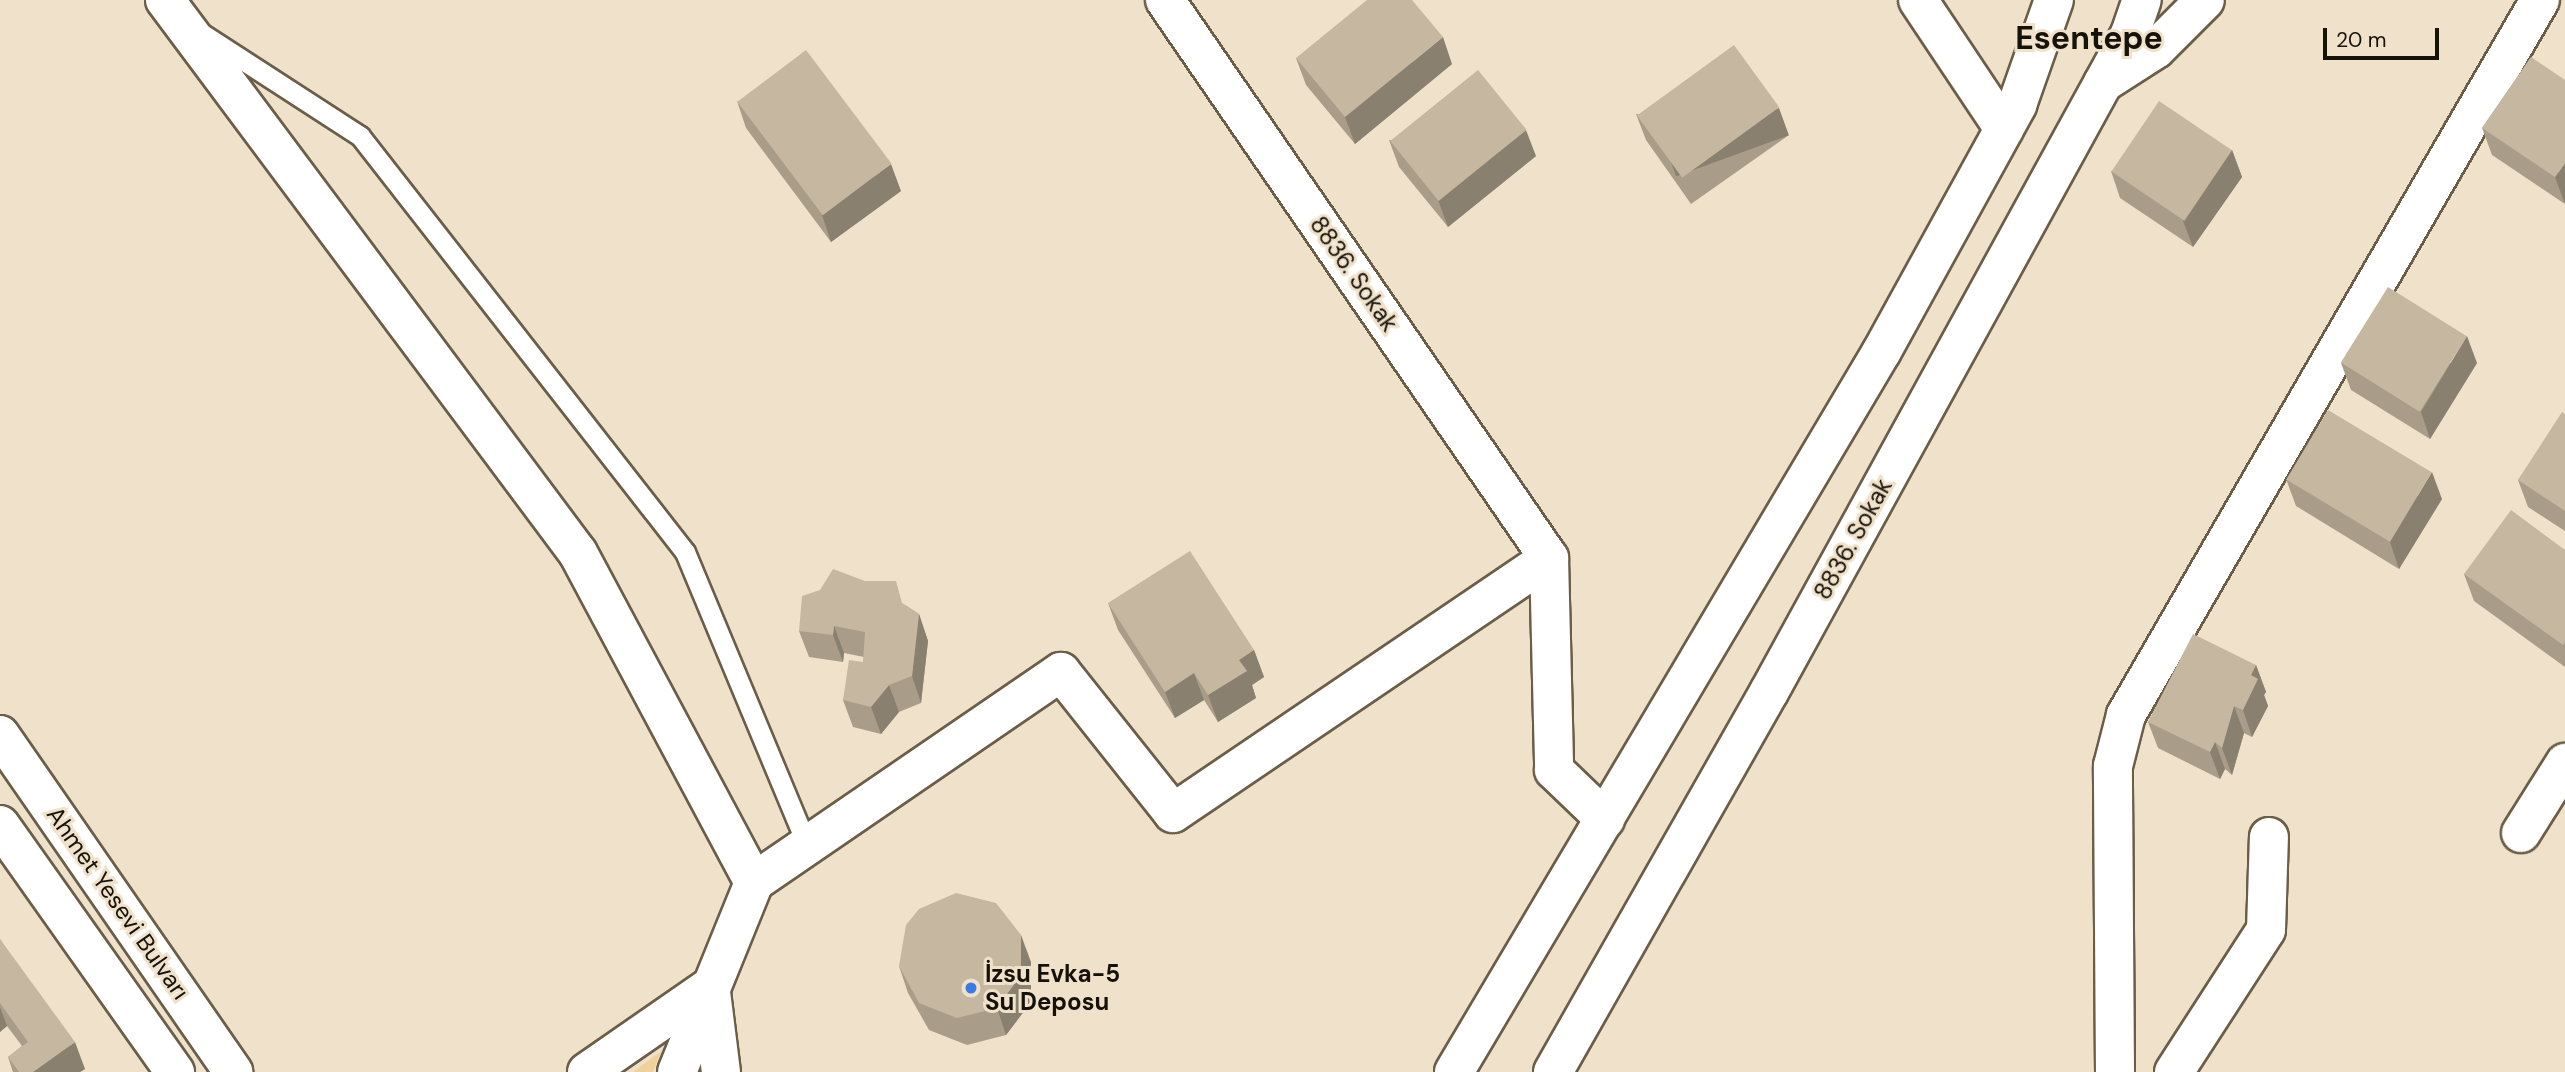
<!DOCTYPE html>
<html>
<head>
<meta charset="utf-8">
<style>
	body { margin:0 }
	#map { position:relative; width:2565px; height:1072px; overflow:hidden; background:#f0e2ca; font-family:"DM Sans",sans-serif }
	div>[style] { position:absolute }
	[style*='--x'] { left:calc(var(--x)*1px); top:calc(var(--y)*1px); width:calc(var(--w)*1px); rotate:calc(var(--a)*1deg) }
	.green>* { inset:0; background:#f0d19c }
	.roads { filter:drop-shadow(2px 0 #6a5e49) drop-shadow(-2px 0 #6a5e49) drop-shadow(0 2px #6a5e49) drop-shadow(0 -2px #6a5e49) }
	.lane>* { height:19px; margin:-9.5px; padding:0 9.5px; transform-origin:9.5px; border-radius:9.5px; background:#fff }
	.street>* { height:38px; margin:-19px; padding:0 19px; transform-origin:19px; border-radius:19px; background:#fff }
	.secondary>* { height:38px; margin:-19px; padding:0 19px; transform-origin:19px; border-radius:19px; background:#fff }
	.wall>* { inset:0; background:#a99d8a }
	.shaded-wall>* { inset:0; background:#8a8070; transform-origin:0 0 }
	.building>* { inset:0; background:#c5b7a0; transform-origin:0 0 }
	.dots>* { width:19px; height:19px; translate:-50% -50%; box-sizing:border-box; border:4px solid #f0e2ca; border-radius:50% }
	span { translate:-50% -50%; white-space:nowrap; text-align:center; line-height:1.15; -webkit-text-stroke:6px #f0e2ca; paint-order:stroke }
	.street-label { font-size:24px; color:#161109 }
	.poi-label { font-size:24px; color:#161109; font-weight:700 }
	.left { translate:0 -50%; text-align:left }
	.district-label { font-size:32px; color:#161109; font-weight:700 }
	.scale { position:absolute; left:2323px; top:28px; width:116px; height:32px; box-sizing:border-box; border:4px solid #161109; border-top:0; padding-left:9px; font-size:21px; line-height:24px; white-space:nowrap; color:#161109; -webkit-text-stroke:5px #f0e2ca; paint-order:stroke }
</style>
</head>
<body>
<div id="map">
	<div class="green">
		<i style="clip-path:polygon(661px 1051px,653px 1072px,633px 1072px)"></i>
	</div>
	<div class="roads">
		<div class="lane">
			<i style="--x:204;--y:35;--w:186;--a:32.9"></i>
			<i style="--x:360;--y:136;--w:528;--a:52"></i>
			<i style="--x:685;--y:552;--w:317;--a:67.4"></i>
		</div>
		<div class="street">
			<i style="--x:165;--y:0;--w:690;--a:53.25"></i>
			<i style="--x:578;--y:553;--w:373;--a:61.9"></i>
			<i style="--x:1165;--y:0;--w:677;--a:55.47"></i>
			<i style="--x:1549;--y:558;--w:212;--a:88.6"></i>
			<i style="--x:1554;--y:770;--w:71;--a:43.9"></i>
			<i style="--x:1918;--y:0;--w:155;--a:56.3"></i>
			<i style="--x:2103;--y:83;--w:63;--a:-32.7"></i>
			<i style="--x:2156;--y:49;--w:69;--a:-45"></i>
			<i style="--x:2521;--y:833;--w:83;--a:-57.8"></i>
			<i style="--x:711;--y:992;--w:81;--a:82.9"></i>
			<i style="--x:587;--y:1072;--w:151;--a:-34.7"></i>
			<i style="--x:677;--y:1072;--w:205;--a:-67.9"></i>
			<i style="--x:754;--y:882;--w:372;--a:-34.4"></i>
			<i style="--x:1061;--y:672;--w:180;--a:51.5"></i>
			<i style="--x:1173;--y:813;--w:454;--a:-34.1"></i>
			<i style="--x:2115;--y:1072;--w:306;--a:-90.4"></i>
			<i style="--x:2113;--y:766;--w:53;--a:-75.7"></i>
			<i style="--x:2126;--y:715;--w:826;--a:-59.93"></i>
			<i style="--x:2174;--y:1072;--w:169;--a:-57.1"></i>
			<i style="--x:2266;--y:930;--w:93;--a:-88.2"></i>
		</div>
		<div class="secondary">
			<i style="--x:0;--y:735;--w:410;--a:55.3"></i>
			<i style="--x:0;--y:825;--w:303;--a:54.7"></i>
			<i style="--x:1454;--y:1072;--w:838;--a:-59.31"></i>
			<i style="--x:1882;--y:351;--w:281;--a:-61.2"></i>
			<i style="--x:2017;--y:105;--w:111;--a:-70.6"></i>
			<i style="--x:1553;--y:1072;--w:437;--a:-60.4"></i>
			<i style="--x:1769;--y:692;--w:751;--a:-61.25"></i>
			<i style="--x:2130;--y:34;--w:36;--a:-71"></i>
		</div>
	</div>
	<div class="wall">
		<i style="clip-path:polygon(2531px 57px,2565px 204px,2492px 155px,2482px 128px)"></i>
		<i style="clip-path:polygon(1296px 58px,1452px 64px,1355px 144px,1306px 85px)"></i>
		<i style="clip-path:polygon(737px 101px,901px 191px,831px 242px,746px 128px)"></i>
		<i style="clip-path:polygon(1636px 114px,1789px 135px,1691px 204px,1646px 140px)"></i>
		<i style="clip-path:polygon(1389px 140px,1536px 156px,1448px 227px,1399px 167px)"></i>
		<i style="clip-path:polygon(2232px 150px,2242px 177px,2193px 247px,2120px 198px,2111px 171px)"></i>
		<i style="clip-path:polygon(2341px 363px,2477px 363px,2430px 439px,2351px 390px)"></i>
		<i style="clip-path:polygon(2565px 414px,2565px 531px,2528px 507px,2518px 480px)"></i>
		<i style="clip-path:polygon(2286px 479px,2442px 499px,2399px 569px,2296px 506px)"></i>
		<i style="clip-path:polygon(2565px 550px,2565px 667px,2474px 601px,2464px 574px)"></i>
		<i style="clip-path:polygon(1108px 603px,1254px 650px,1264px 677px,1252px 685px,1256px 698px,1218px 722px,1204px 700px,1175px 718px,1118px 630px)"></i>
		<i style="clip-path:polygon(905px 605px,919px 614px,928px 641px,921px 703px,899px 712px,881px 734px,853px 727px,843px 700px,863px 662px,864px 657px,844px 653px,843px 662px,809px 657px,799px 631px)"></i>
		<i style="clip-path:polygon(2256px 665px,2266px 692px,2264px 695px,2268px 706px,2252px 737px,2244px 733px,2232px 775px,2225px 769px,2220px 779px,2158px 748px,2148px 722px)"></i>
		<i style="clip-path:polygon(0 939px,85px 1069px,80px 1072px,13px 1072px,8px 1057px,22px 1046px,7px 1026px,0 1032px)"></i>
		<i style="clip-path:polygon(1031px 962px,1031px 1002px,1006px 1035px,967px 1045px,929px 1030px,908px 993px,899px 966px)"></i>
	</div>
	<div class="shaded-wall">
		<i style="clip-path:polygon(1443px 37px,1452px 64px,1355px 144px,1345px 117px)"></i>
		<i style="left:1779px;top:108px;width:29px;height:120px;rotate:70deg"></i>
		<i style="clip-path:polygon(1526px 130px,1536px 156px,1448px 227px,1438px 200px)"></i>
		<i style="clip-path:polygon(2232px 150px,2242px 177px,2193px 247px,2183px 221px)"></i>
		<i style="clip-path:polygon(2565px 163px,2565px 204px,2555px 177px)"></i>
		<i style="clip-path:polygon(891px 164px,901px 191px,831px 242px,822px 215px)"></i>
		<i style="clip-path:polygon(2467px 336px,2477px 363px,2430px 439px,2421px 412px)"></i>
		<i style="clip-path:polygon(2432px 472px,2442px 499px,2399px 569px,2390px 542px)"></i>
		<i style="clip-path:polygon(919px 614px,928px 641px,921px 703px,912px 676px)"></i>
		<i style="clip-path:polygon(834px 626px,844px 653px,843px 662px,833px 635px)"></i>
		<i style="clip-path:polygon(1254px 650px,1264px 677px,1252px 685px,1256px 698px,1218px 722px,1208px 695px,1239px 660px)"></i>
		<i style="clip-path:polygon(2256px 665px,2266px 692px,2264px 695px,2268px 706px,2252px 737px,2243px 710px,2251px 675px)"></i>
		<i style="clip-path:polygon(1194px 673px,1204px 700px,1175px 718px,1165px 692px)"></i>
		<i style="clip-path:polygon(889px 685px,899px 712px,881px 734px,871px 707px)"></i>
		<i style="clip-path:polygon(2234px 706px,2244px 733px,2232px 775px,2222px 748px)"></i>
		<i style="clip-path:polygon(2215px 742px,2225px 769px,2220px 779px,2210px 752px)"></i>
		<i style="clip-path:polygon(1021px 935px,1031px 962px,1031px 1002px,1006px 1035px,997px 1008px)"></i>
		<i style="clip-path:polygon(0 1007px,7px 1026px,0 1032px)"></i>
		<i style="clip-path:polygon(75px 1042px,85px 1069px,80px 1072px,33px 1072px)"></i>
	</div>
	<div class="building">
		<i style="clip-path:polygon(1367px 0,1412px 0,1443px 37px,1345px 117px,1296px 58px)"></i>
		<i style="left:1734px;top:45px;width:77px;height:120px;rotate:54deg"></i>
		<i style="left:806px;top:50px;width:142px;height:86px;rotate:53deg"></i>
		<i style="clip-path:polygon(2531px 57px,2565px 80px,2565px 163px,2555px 177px,2482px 128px)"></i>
		<i style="left:1478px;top:70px;width:77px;height:113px;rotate:51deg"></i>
		<i style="left:2159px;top:101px;width:88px;height:85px;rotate:34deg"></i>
		<i style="left:2388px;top:287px;width:93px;height:89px;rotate:32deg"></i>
		<i style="left:2328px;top:410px;width:121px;height:81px;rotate:31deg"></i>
		<i style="clip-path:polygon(2562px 412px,2565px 414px,2565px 511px,2518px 480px)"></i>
		<i style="clip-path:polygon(2511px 510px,2565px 550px,2565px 642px,2563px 645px,2464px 574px)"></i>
		<i style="clip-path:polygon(1190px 551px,1254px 650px,1239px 660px,1247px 671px,1208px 695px,1194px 673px,1165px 692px,1108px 603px)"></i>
		<i style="clip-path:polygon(833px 569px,865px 581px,896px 581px,902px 603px,919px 614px,912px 676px,889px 685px,871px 707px,843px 700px,849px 660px,863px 662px,865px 632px,834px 626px,833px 635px,799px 631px,802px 596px,820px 590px)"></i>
		<i style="clip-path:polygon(2193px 634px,2256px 665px,2251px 675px,2258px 679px,2243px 710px,2234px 706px,2222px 748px,2215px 742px,2210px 752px,2148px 722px)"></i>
		<i style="clip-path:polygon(956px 893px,996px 903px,1021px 935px,1021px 975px,997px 1008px,957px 1018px,919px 1003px,899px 966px,906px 925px,919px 909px)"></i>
		<i style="clip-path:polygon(0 939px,75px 1042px,33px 1072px,19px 1072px,8px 1057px,28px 1042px,0 1003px)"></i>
	</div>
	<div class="dots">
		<i style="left:971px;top:988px;background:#3a79e8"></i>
	</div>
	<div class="street-label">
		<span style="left:1354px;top:274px;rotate:55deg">8836. Sokak</span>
		<span style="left:1853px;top:539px;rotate:-61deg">8836. Sokak</span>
		<span style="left:118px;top:903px;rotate:55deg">Ahmet Yesevi Bulvarı</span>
	</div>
	<div class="poi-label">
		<span class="left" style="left:985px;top:988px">İzsu Evka-5<br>Su Deposu</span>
	</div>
	<div class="district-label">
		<span style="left:2089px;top:38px">Esentepe</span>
	</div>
	<div class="scale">20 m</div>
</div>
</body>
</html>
